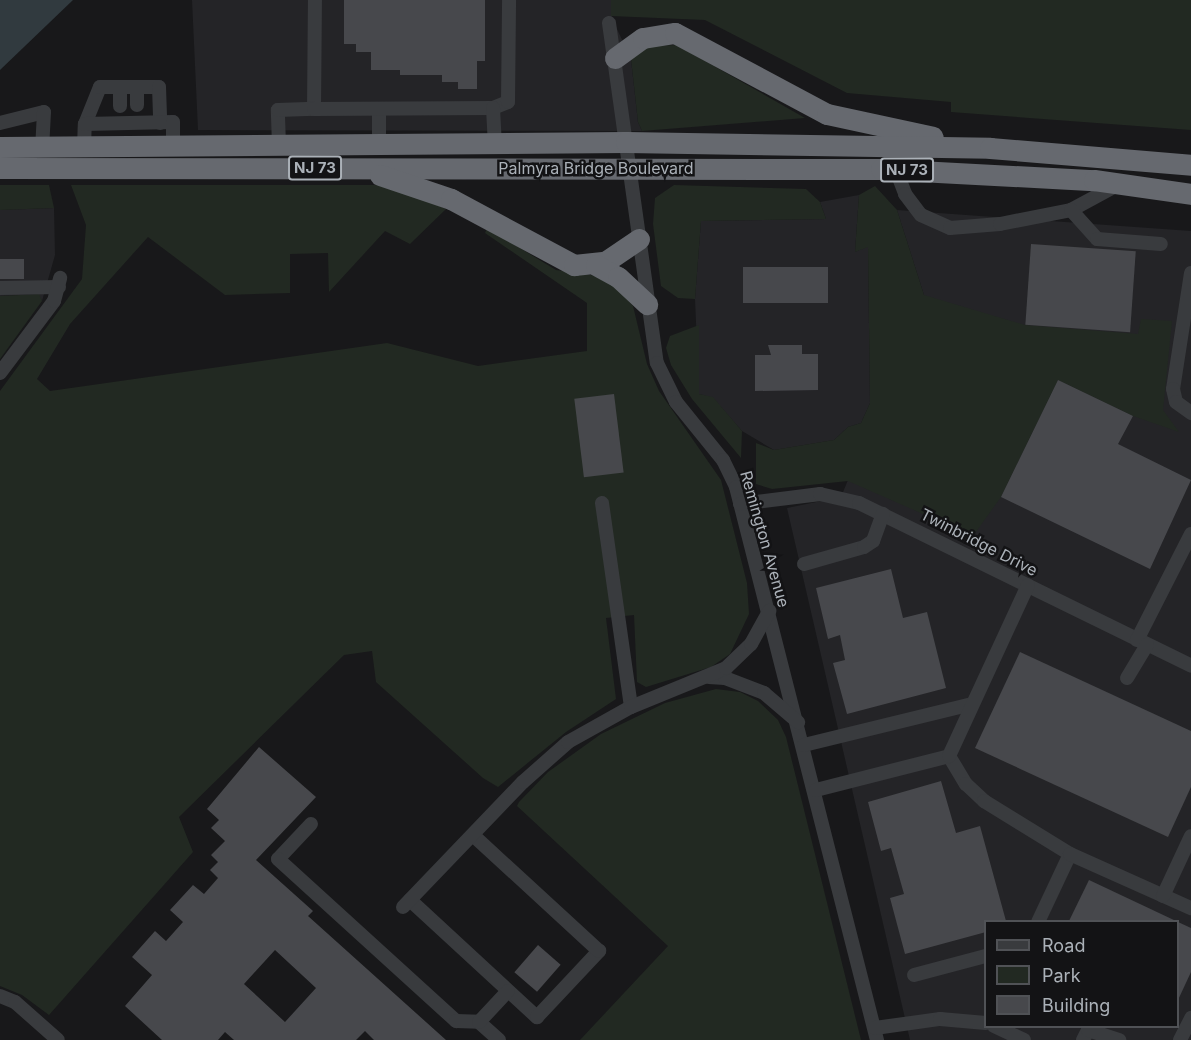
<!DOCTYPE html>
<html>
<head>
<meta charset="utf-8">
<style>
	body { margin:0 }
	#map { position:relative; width:1191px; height:1040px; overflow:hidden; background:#18181a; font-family:Inter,sans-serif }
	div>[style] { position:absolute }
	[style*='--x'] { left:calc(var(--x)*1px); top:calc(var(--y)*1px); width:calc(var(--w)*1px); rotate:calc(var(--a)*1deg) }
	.built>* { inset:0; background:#242427 }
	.green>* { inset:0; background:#222922 }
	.water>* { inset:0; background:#313a3f }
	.building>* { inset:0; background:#47484c; transform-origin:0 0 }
	.minor>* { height:14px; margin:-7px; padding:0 7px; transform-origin:7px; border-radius:7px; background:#393b3e }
	.highway>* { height:21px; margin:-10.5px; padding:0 10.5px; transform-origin:10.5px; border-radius:10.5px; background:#66696f }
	span { translate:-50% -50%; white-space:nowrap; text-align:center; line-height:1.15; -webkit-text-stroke:5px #131315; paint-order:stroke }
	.shield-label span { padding:2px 4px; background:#131315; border:2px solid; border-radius:4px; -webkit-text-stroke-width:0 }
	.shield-label { font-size:15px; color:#abb1b8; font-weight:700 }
	.street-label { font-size:16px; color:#abb1b8 }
	.legend { position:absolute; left:984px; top:920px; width:195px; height:108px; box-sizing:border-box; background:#131315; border:2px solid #505256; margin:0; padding:8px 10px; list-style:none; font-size:18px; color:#abb1b8 }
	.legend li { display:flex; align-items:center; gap:12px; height:30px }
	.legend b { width:30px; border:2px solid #505256 }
</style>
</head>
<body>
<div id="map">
	<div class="built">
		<i style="clip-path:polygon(192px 0,611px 0,611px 16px,631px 59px,638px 122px,642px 131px,198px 130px)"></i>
		<i style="clip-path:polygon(859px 195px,855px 252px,868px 246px,870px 403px,861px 423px,848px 427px,834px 440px,774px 450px,742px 431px,713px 398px,699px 394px,695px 299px,701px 221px,826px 219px,820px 202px)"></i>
		<i style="clip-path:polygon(54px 208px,55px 255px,42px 301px,38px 294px,0 296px,0 210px)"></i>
		<i style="clip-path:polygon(evenodd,897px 210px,1191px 231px,1191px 1040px,910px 1040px,787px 508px,841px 497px,924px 295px,897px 210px,986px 922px,1178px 922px,1178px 1026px,986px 1026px,986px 922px)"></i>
	</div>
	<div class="green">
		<i style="clip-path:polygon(611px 0,1191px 0,1191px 130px,951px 112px,951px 102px,847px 93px,705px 20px,611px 16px)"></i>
		<i style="clip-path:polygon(677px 45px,805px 118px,642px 131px,638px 122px,631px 59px,650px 46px)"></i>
		<i style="clip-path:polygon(0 185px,49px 185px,54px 208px,0 210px)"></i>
		<i style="clip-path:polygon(71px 185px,375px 185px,412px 192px,446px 209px,410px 244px,385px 231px,329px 292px,328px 253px,290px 254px,290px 293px,225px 295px,148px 237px,70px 324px,37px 379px,50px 391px,387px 343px,478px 366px,587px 351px,587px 303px,485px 233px,487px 228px,556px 270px,598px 276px,616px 286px,633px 306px,647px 364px,659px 391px,721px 480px,747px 583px,749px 614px,730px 654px,711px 667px,646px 687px,637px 682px,634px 615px,606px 618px,616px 699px,566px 732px,498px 787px,483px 778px,376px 682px,372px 651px,344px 655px,179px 817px,193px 852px,49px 1015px,22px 995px,0 986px,0 391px,82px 279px,86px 225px)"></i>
		<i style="clip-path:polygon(674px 185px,806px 189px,820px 202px,826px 219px,701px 221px,695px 299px,678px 298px,661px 286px,653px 224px,655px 198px)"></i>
		<i style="clip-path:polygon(875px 186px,897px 210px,924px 295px,1025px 325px,1138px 334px,1141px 319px,1172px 321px,1163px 410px,1179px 432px,1133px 416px,1058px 380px,1001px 497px,973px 536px,848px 481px,772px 489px,756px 484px,756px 443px,774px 450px,834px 440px,848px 427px,861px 423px,870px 403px,868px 247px,855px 252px,859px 195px)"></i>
		<i style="clip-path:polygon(39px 294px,42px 301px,0 359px,0 296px)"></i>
		<i style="clip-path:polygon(699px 325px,699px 394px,713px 397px,742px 431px,741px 458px,692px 399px,671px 365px,666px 348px,670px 336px)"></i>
		<i style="clip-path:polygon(716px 689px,740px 692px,758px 701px,778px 720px,786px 737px,861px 1040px,580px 1040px,668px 946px,517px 806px,519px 802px,548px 772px,601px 734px,665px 703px)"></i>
	</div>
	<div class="water">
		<i style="clip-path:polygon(0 0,73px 0,0 70px)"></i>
	</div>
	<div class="building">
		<i style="clip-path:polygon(344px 0,485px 0,485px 61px,477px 61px,477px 89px,458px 89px,458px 82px,442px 82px,442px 75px,400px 75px,400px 70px,371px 70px,371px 52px,356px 52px,356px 44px,344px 44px)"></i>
		<i style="left:1031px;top:244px;width:105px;height:81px;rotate:4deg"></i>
		<i style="left:0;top:259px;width:24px;height:20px"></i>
		<i style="left:743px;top:267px;width:85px;height:36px"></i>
		<i style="clip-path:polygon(768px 345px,802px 345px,802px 354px,818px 354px,818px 390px,755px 391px,755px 355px,771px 355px)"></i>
		<i style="clip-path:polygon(1058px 380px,1133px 416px,1118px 444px,1191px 480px,1150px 569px,1001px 497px)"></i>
		<i style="left:614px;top:394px;width:79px;height:40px;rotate:83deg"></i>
		<i style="clip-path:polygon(891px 569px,903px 618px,927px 612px,946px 688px,847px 714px,833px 663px,845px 660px,840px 635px,828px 639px,816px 588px)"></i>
		<i style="clip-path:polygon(1020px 652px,1191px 731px,1191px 787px,1168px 837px,975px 748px)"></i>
		<i style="clip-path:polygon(evenodd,259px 747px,316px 797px,256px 860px,313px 911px,308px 916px,446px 1040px,374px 1040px,365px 1031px,356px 1040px,234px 1040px,225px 1032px,218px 1040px,162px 1040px,125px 1006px,152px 975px,132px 957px,155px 931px,166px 941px,183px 922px,170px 910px,193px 885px,204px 894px,218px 878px,210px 870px,218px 862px,211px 855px,225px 841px,211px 828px,219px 820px,207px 809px,259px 747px,275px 950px,316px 988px,285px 1022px,244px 984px,275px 950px)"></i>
		<i style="clip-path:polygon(941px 781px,956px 833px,980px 826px,1006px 921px,986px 921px,986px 932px,905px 954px,890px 898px,904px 894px,891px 848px,881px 851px,868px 802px)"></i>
		<i style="clip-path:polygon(1089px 880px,1176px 921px,1069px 921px)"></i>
		<i style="clip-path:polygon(1178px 922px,1191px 928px,1191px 972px,1178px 1000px)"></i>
		<i style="left:538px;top:945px;width:30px;height:36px;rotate:41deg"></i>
	</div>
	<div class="minor">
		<i style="--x:609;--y:23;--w:343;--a:82"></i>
		<i style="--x:657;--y:363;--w:43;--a:64"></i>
		<i style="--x:676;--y:402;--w:75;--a:51"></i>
		<i style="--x:723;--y:460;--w:30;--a:64"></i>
		<i style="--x:736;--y:487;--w:571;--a:75.7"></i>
		<i style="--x:120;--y:87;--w:19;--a:90"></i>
		<i style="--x:137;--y:87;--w:18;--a:90"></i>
		<i style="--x:493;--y:108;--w:16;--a:-22"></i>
		<i style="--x:508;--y:102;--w:102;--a:-89.4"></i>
		<i style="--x:314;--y:109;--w:109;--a:-89.5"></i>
		<i style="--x:379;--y:109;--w:34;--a:90"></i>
		<i style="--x:0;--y:123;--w:45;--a:-14"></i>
		<i style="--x:44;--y:112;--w:35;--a:93"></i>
		<i style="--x:85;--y:124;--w:40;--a:-68"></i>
		<i style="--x:100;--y:87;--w:59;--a:0"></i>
		<i style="--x:159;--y:87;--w:36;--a:88"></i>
		<i style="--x:279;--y:145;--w:35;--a:-92"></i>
		<i style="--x:278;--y:110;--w:36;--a:-2"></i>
		<i style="--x:314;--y:109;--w:179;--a:-0.3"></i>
		<i style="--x:493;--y:108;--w:35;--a:87"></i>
		<i style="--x:84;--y:147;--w:23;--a:-88"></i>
		<i style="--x:85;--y:124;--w:88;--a:-1.3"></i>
		<i style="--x:173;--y:122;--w:25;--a:90"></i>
		<i style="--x:896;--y:170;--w:26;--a:69"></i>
		<i style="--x:905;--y:194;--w:26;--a:53"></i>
		<i style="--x:921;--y:215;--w:32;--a:24"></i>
		<i style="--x:950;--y:228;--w:50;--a:-4.6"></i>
		<i style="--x:1000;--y:224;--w:72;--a:-11.2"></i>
		<i style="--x:1071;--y:210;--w:55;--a:-28.4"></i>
		<i style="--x:1071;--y:210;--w:39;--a:48"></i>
		<i style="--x:1097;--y:239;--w:64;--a:4.5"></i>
		<i style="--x:1191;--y:273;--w:117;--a:98.8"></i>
		<i style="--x:1173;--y:389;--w:13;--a:77"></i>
		<i style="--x:1176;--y:402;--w:19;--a:36"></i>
		<i style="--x:0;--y:288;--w:59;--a:-1"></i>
		<i style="--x:0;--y:373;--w:90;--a:-53.1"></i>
		<i style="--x:54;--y:301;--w:24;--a:-75"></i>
		<i style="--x:602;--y:503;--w:206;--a:81.9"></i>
		<i style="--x:740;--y:504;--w:81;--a:-7.1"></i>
		<i style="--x:820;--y:494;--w:40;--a:13"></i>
		<i style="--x:859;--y:503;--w:370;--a:26.1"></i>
		<i style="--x:804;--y:564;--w:62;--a:-15.8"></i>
		<i style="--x:864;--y:547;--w:11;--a:-34"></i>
		<i style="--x:873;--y:541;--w:29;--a:-70"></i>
		<i style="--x:1137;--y:640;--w:119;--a:-63"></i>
		<i style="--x:709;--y:677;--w:16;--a:4"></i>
		<i style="--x:725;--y:678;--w:42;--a:21"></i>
		<i style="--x:764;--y:693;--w:45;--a:40.5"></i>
		<i style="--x:1127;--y:678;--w:39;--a:-59"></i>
		<i style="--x:804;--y:745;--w:173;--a:-13.7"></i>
		<i style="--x:949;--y:756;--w:33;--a:59"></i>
		<i style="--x:966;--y:784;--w:25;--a:43"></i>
		<i style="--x:984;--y:801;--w:101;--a:31.6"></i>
		<i style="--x:1070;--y:854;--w:75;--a:115.2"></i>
		<i style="--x:816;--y:790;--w:137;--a:-14.3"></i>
		<i style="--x:949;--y:756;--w:188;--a:-65.2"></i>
		<i style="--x:311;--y:824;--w:48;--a:133.3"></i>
		<i style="--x:278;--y:859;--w:241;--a:42.3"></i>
		<i style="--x:456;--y:1021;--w:23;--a:2"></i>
		<i style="--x:1070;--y:854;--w:133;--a:24.1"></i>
		<i style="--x:1163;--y:896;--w:66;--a:-65"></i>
		<i style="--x:410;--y:900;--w:173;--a:42.7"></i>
		<i style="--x:537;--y:1017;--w:91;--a:-46.8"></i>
		<i style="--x:599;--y:951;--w:171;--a:-137.4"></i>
		<i style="--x:403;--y:907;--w:173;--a:-46.2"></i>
		<i style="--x:523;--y:782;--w:60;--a:-41.6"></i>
		<i style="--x:568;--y:742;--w:72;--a:-29.1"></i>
		<i style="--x:631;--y:707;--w:103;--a:-22.3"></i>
		<i style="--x:726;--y:668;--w:35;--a:-44"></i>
		<i style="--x:751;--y:644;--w:38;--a:-61"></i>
		<i style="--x:914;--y:975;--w:74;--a:-14.8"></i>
		<i style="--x:0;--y:996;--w:16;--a:22"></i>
		<i style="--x:15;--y:1002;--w:57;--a:41.5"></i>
		<i style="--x:994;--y:1026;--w:33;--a:25"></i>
		<i style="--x:875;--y:1028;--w:66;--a:-7.9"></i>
		<i style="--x:940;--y:1019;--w:46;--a:5"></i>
		<i style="--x:499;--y:1040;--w:27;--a:-138"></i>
		<i style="--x:479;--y:1022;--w:42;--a:-46.9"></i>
		<i style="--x:1083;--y:1040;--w:11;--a:-63"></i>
		<i style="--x:1088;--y:1030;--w:33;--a:18"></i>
		<i style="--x:1180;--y:1040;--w:25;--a:-63"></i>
	</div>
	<div class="highway">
		<i style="--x:615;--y:58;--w:34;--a:-36"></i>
		<i style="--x:643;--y:38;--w:32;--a:-9"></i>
		<i style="--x:675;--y:33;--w:172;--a:28.1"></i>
		<i style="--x:827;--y:114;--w:108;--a:12.2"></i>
		<i style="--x:0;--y:147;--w:626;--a:-0.46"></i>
		<i style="--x:626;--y:142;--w:364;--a:0.9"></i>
		<i style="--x:990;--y:148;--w:202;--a:4.8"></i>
		<i style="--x:0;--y:168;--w:881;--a:0.07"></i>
		<i style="--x:881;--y:169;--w:213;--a:3"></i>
		<i style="--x:1094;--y:180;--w:98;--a:8.2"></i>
		<i style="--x:380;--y:175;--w:75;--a:18.7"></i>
		<i style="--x:451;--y:199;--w:140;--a:28.2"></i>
		<i style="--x:574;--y:265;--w:31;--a:-6"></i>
		<i style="--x:605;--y:262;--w:41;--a:-34.1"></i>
		<i style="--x:596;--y:265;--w:25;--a:29"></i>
		<i style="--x:618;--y:277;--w:40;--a:43"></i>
	</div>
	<div class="shield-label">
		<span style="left:315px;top:168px">NJ 73</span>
		<span style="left:907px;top:170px">NJ 73</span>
	</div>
	<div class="street-label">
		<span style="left:596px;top:168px">Palmyra Bridge Boulevard</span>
		<span style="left:765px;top:539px;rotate:74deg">Remington Avenue</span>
		<span style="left:979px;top:542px;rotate:27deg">Twinbridge Drive</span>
	</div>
	<ul class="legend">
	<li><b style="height:8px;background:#393b3e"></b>Road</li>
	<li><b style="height:16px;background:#222922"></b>Park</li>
	<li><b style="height:16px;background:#47484c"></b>Building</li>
	</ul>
</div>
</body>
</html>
